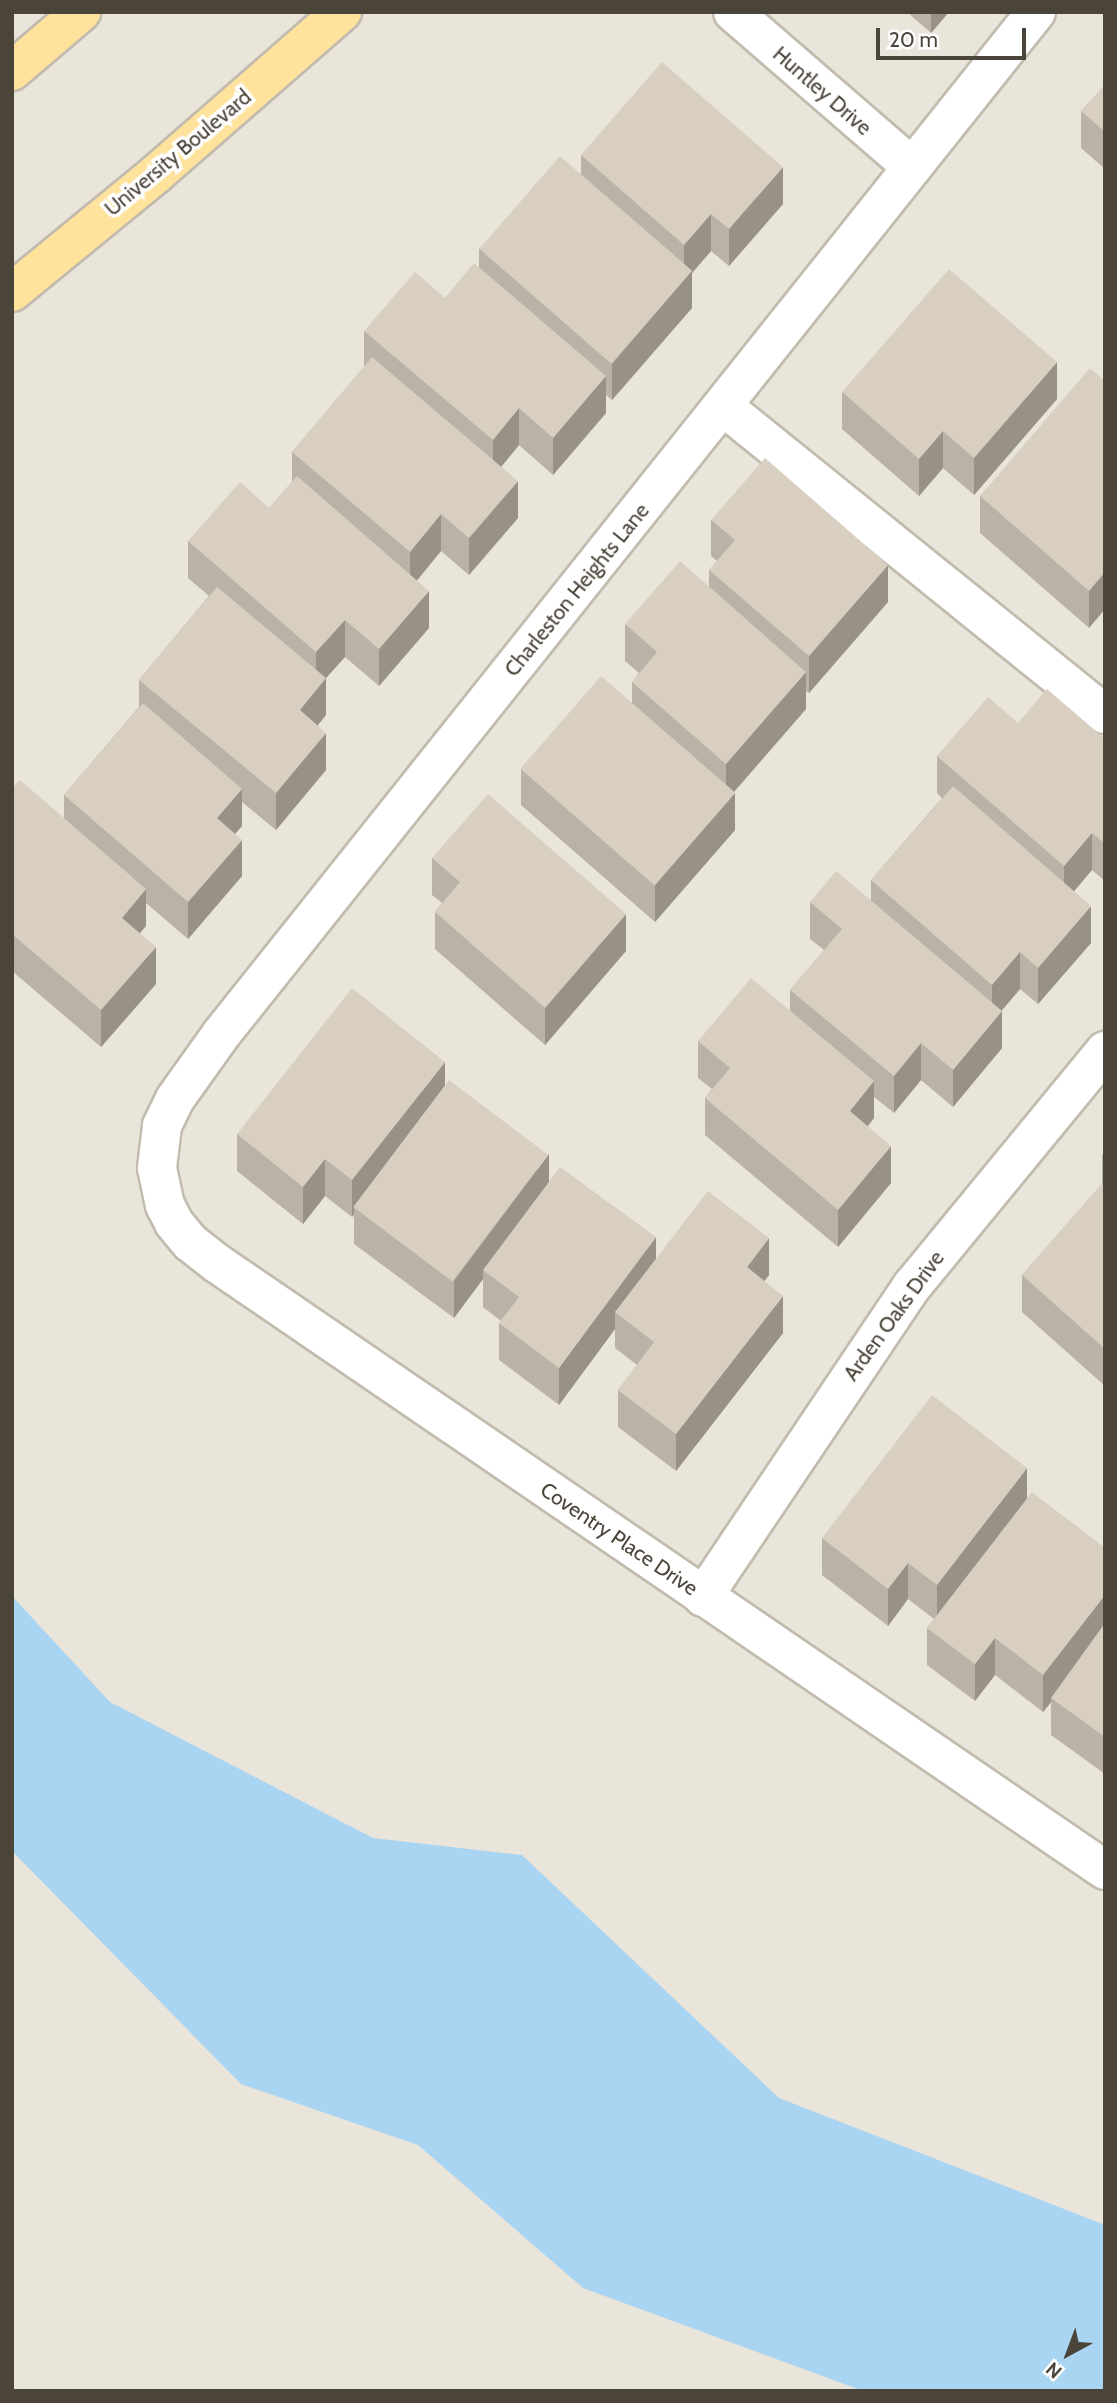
<!DOCTYPE html>
<html>
<head>
<meta charset="utf-8">
<style>
	body { margin:0 }
	#map { position:relative; width:1117px; height:2403px; overflow:hidden; background:#f6f3ec; font-family:Cabin,sans-serif }
	div>[style] { position:absolute }
	[style*='--x'] { left:calc(var(--x)*1px); top:calc(var(--y)*1px); width:calc(var(--w)*1px); rotate:calc(var(--a)*1deg) }
	.residential>* { inset:0; background:#eae5da; transform-origin:0 0 }
	.water>* { inset:0; background:#a9d4f2 }
	.roads { filter:drop-shadow(2px 0 #c2bbae) drop-shadow(-2px 0 #c2bbae) drop-shadow(0 2px #c2bbae) drop-shadow(0 -2px #c2bbae) }
	.minor>* { height:38px; margin:-19px; padding:0 19px; transform-origin:19px; border-radius:19px; background:#fff }
	.major>* { height:38px; margin:-19px; padding:0 19px; transform-origin:19px; border-radius:19px; background:#ffe39c }
	.wall>* { inset:0; background:#bab2a6 }
	.shaded-wall>* { inset:0; background:#979187 }
	.building>* { inset:0; background:#d8cfc1; transform-origin:0 0 }
	span { translate:-50% -50%; white-space:nowrap; text-align:center; line-height:1.15; -webkit-text-stroke:7px #fff; paint-order:stroke }
	.street-label { font-size:21px; color:#4b4439 }
	.frame { position:absolute; inset:0; border:14px solid #4b4439; pointer-events:none }
	.north { position:absolute; left:1033px; top:2319px; width:70px; height:70px; -webkit-text-stroke:5px #fff; paint-order:stroke; rotate:221deg; font-size:19px; font-weight:700; line-height:28px; text-align:center; color:#4b4439 }
	.north::after { content:''; display:block; margin:auto; width:24px; height:32px; background:#4b4439; clip-path:polygon(50% 0,100% 100%,50% 72%,0 100%) }
	.scale { position:absolute; left:876px; top:28px; width:150px; height:32px; box-sizing:border-box; border:4px solid #4b4439; border-top:0; padding-left:9px; font-size:21px; line-height:24px; white-space:nowrap; color:#4b4439; -webkit-text-stroke:5px #fff; paint-order:stroke }
</style>
</head>
<body>
<div id="map">
	<div class="residential">
		<i style="left:12px;top:12px;width:1093px;height:2379px"></i>
	</div>
	<div class="water">
		<i style="clip-path:polygon(12px 1596px,110px 1702px,373px 1838px,522px 1855px,779px 2098px,1105px 2225px,1105px 2391px,863px 2391px,583px 2288px,418px 2145px,241px 2084px,12px 1851px)"></i>
	</div>
	<div class="roads">
		<div class="minor">
			<i style="--x:733;--y:12;--w:237;--a:40.9"></i>
			<i style="--x:1036;--y:12;--w:1306;--a:128.56"></i>
			<i style="--x:222;--y:1033;--w:81;--a:125.5"></i>
			<i style="--x:175;--y:1099;--w:30;--a:116"></i>
			<i style="--x:162;--y:1126;--w:42;--a:96.8"></i>
			<i style="--x:157;--y:1168;--w:38;--a:78"></i>
			<i style="--x:165;--y:1205;--w:20;--a:63"></i>
			<i style="--x:174;--y:1223;--w:26;--a:50"></i>
			<i style="--x:191;--y:1243;--w:34;--a:38"></i>
			<i style="--x:218;--y:1264;--w:1074;--a:34.34"></i>
			<i style="--x:724;--y:407;--w:489;--a:38.9"></i>
			<i style="--x:703;--y:1597;--w:376;--a:-56.1"></i>
			<i style="--x:913;--y:1285;--w:303;--a:-50.6"></i>
		</div>
		<div class="major">
			<i style="--x:12;--y:71;--w:91;--a:-40.5"></i>
			<i style="--x:12;--y:292;--w:186;--a:-39.3"></i>
			<i style="--x:156;--y:174;--w:247;--a:-41.1"></i>
		</div>
	</div>
	<div class="wall">
		<i style="clip-path:polygon(907px 12px,949px 12px,931px 33px)"></i>
		<i style="clip-path:polygon(1105px 85px,1105px 169px,1081px 148px,1081px 111px)"></i>
		<i style="clip-path:polygon(581px 155px,783px 204px,729px 266px,711px 251px,692px 273px,692px 308px,612px 400px,606px 395px,606px 413px,553px 475px,519px 445px,501px 466px,518px 518px,469px 575px,441px 551px,417px 580px,429px 628px,379px 686px,345px 657px,326px 678px,326px 715px,318px 725px,326px 770px,276px 830px,242px 802px,242px 826px,235px 833px,242px 876px,188px 939px,146px 903px,146px 926px,140px 933px,156px 984px,101px 1047px,12px 971px,12px 788px,64px 818px,64px 795px,139px 707px,139px 680px,209px 596px,188px 578px,188px 541px,269px 508px,292px 482px,292px 452px,364px 367px,364px 331px,445px 298px,479px 268px,479px 249px,581px 175px)"></i>
		<i style="clip-path:polygon(1105px 381px,1105px 609px,1089px 628px,980px 533px,980px 496px)"></i>
		<i style="clip-path:polygon(842px 392px,1057px 399px,974px 495px,943px 468px,919px 496px,842px 429px)"></i>
		<i style="clip-path:polygon(711px 520px,888px 602px,809px 693px,806px 691px,806px 709px,734px 792px,735px 830px,655px 922px,521px 805px,521px 769px,632px 703px,632px 682px,639px 673px,625px 661px,625px 624px,709px 587px,709px 570px,717px 561px,711px 556px)"></i>
		<i style="clip-path:polygon(1018px 723px,1105px 739px,1105px 881px,1092px 870px,1074px 891px,1091px 943px,1038px 1004px,1020px 989px,1002px 1010px,1002px 1048px,953px 1107px,921px 1080px,894px 1113px,874px 1097px,874px 1118px,868px 1126px,891px 1183px,838px 1247px,705px 1135px,705px 1098px,712px 1089px,698px 1078px,698px 1041px,790px 1011px,790px 990px,824px 950px,810px 939px,810px 902px,871px 900px,871px 880px,942px 798px,937px 793px,937px 756px)"></i>
		<i style="clip-path:polygon(432px 858px,626px 951px,545px 1045px,435px 949px,435px 912px,442px 903px,432px 895px)"></i>
		<i style="clip-path:polygon(445px 1086px,549px 1182px,656px 1259px,769px 1275px,764px 1281px,783px 1333px,676px 1471px,618px 1427px,618px 1390px,637px 1365px,615px 1348px,615px 1329px,559px 1405px,499px 1360px,499px 1323px,501px 1321px,483px 1307px,483px 1279px,454px 1318px,354px 1244px,354px 1214px,352px 1217px,325px 1196px,303px 1224px,237px 1171px,237px 1134px)"></i>
		<i style="clip-path:polygon(1105px 1152px,1105px 1386px,1022px 1312px,1022px 1275px,1102px 1184px,1102px 1155px)"></i>
		<i style="clip-path:polygon(1027px 1498px,1105px 1548px,1105px 1774px,1051px 1735px,1051px 1702px,1043px 1712px,995px 1675px,975px 1701px,927px 1665px,927px 1628px,934px 1619px,908px 1599px,888px 1626px,822px 1575px,822px 1538px)"></i>
	</div>
	<div class="shaded-wall">
		<i style="clip-path:polygon(931px 12px,949px 12px,931px 33px)"></i>
		<i style="clip-path:polygon(783px 167px,783px 204px,729px 266px,729px 229px)"></i>
		<i style="clip-path:polygon(711px 214px,711px 251px,692px 273px,692px 308px,612px 400px,612px 364px,684px 280px,684px 245px)"></i>
		<i style="clip-path:polygon(1057px 362px,1057px 399px,974px 495px,974px 458px)"></i>
		<i style="clip-path:polygon(606px 376px,606px 413px,553px 475px,553px 438px)"></i>
		<i style="clip-path:polygon(519px 408px,519px 445px,493px 477px,493px 440px)"></i>
		<i style="clip-path:polygon(943px 431px,943px 468px,919px 496px,919px 459px)"></i>
		<i style="clip-path:polygon(518px 481px,518px 518px,469px 575px,469px 538px)"></i>
		<i style="clip-path:polygon(441px 514px,441px 551px,410px 589px,410px 552px)"></i>
		<i style="clip-path:polygon(888px 565px,888px 602px,809px 693px,809px 656px)"></i>
		<i style="clip-path:polygon(1105px 572px,1105px 609px,1089px 628px,1089px 591px)"></i>
		<i style="clip-path:polygon(429px 591px,429px 628px,379px 686px,379px 649px)"></i>
		<i style="clip-path:polygon(345px 620px,345px 657px,326px 678px,326px 715px,300px 747px,300px 710px,316px 689px,316px 652px)"></i>
		<i style="clip-path:polygon(806px 672px,806px 709px,726px 801px,726px 764px)"></i>
		<i style="clip-path:polygon(326px 733px,326px 770px,276px 830px,276px 793px)"></i>
		<i style="clip-path:polygon(242px 789px,242px 826px,217px 855px,217px 818px)"></i>
		<i style="clip-path:polygon(735px 793px,735px 830px,655px 922px,655px 885px)"></i>
		<i style="clip-path:polygon(1092px 833px,1092px 870px,1064px 903px,1064px 866px)"></i>
		<i style="clip-path:polygon(242px 840px,242px 876px,188px 939px,188px 902px)"></i>
		<i style="clip-path:polygon(146px 889px,146px 926px,122px 954px,122px 918px)"></i>
		<i style="clip-path:polygon(1091px 906px,1091px 943px,1038px 1004px,1038px 968px)"></i>
		<i style="clip-path:polygon(626px 914px,626px 951px,545px 1045px,545px 1008px)"></i>
		<i style="clip-path:polygon(156px 947px,156px 984px,101px 1047px,101px 1010px)"></i>
		<i style="clip-path:polygon(1020px 952px,1020px 989px,992px 1022px,992px 985px)"></i>
		<i style="clip-path:polygon(1002px 1011px,1002px 1048px,953px 1107px,953px 1070px)"></i>
		<i style="clip-path:polygon(921px 1043px,921px 1080px,894px 1113px,894px 1076px)"></i>
		<i style="clip-path:polygon(445px 1062px,445px 1099px,354px 1207px,354px 1214px,352px 1217px,352px 1180px)"></i>
		<i style="clip-path:polygon(874px 1081px,874px 1118px,850px 1148px,850px 1111px)"></i>
		<i style="clip-path:polygon(891px 1146px,891px 1183px,838px 1247px,838px 1210px)"></i>
		<i style="clip-path:polygon(549px 1154px,549px 1191px,483px 1270px,483px 1279px,454px 1318px,454px 1281px)"></i>
		<i style="clip-path:polygon(325px 1159px,325px 1196px,303px 1224px,303px 1187px)"></i>
		<i style="clip-path:polygon(656px 1237px,656px 1274px,615px 1312px,615px 1329px,559px 1405px,559px 1368px)"></i>
		<i style="clip-path:polygon(769px 1238px,769px 1275px,747px 1304px,747px 1267px)"></i>
		<i style="clip-path:polygon(783px 1296px,783px 1333px,676px 1471px,676px 1434px)"></i>
		<i style="clip-path:polygon(1027px 1468px,1027px 1505px,937px 1622px,937px 1585px)"></i>
		<i style="clip-path:polygon(908px 1563px,908px 1599px,888px 1626px,888px 1589px)"></i>
		<i style="clip-path:polygon(1105px 1595px,1105px 1631px,1051px 1698px,1051px 1702px,1043px 1712px,1043px 1675px)"></i>
		<i style="clip-path:polygon(995px 1638px,995px 1675px,975px 1701px,975px 1664px)"></i>
	</div>
	<div class="building">
		<i style="clip-path:polygon(662px 62px,783px 167px,729px 229px,711px 214px,684px 245px,581px 155px)"></i>
		<i style="clip-path:polygon(1105px 85px,1105px 132px,1081px 111px)"></i>
		<i style="left:560px;top:156px;width:175px;height:123px;rotate:41deg"></i>
		<i style="clip-path:polygon(474px 263px,606px 376px,553px 438px,519px 408px,493px 440px,364px 331px,415px 272px,445px 298px)"></i>
		<i style="clip-path:polygon(949px 269px,1057px 362px,974px 458px,943px 431px,919px 459px,842px 392px)"></i>
		<i style="clip-path:polygon(372px 357px,518px 481px,469px 538px,441px 514px,410px 552px,292px 452px)"></i>
		<i style="clip-path:polygon(1090px 368px,1105px 381px,1105px 572px,1089px 591px,980px 496px)"></i>
		<i style="clip-path:polygon(765px 458px,888px 565px,809px 656px,709px 570px,735px 540px,711px 520px)"></i>
		<i style="clip-path:polygon(297px 476px,429px 591px,379px 649px,345px 620px,316px 652px,188px 541px,240px 482px,269px 508px)"></i>
		<i style="clip-path:polygon(680px 561px,806px 672px,726px 764px,632px 682px,657px 652px,625px 624px)"></i>
		<i style="clip-path:polygon(217px 587px,326px 678px,300px 710px,326px 733px,276px 793px,139px 680px)"></i>
		<i style="left:601px;top:676px;width:178px;height:123px;rotate:41deg"></i>
		<i style="clip-path:polygon(1047px 689px,1105px 739px,1105px 844px,1092px 833px,1064px 866px,937px 756px,988px 697px,1018px 723px)"></i>
		<i style="clip-path:polygon(143px 703px,242px 789px,217px 818px,242px 840px,188px 902px,64px 795px)"></i>
		<i style="clip-path:polygon(20px 780px,146px 889px,122px 918px,156px 947px,101px 1010px,12px 934px,12px 788px)"></i>
		<i style="clip-path:polygon(953px 786px,1091px 906px,1038px 968px,1020px 952px,992px 985px,871px 880px)"></i>
		<i style="clip-path:polygon(488px 794px,626px 914px,545px 1008px,435px 912px,460px 882px,432px 858px)"></i>
		<i style="clip-path:polygon(836px 871px,1002px 1011px,953px 1070px,921px 1043px,894px 1076px,790px 990px,842px 929px,810px 902px)"></i>
		<i style="clip-path:polygon(751px 978px,874px 1081px,850px 1111px,891px 1146px,838px 1210px,705px 1098px,730px 1068px,698px 1041px)"></i>
		<i style="clip-path:polygon(352px 988px,445px 1062px,352px 1180px,325px 1159px,303px 1187px,237px 1134px)"></i>
		<i style="left:449px;top:1080px;width:124px;height:159px;rotate:37deg"></i>
		<i style="clip-path:polygon(560px 1167px,656px 1237px,559px 1368px,499px 1323px,519px 1297px,483px 1270px)"></i>
		<i style="clip-path:polygon(1102px 1184px,1105px 1186px,1105px 1349px,1022px 1275px)"></i>
		<i style="clip-path:polygon(708px 1191px,769px 1238px,747px 1267px,783px 1296px,676px 1434px,618px 1390px,654px 1342px,615px 1312px)"></i>
		<i style="clip-path:polygon(932px 1395px,1027px 1468px,937px 1585px,908px 1563px,888px 1589px,822px 1538px)"></i>
		<i style="clip-path:polygon(1032px 1492px,1105px 1548px,1105px 1595px,1043px 1675px,995px 1638px,975px 1664px,927px 1628px)"></i>
		<i style="clip-path:polygon(1105px 1623px,1105px 1737px,1051px 1698px)"></i>
	</div>
	<div class="street-label">
		<span style="left:822px;top:91px;rotate:41deg">Huntley Drive</span>
		<span style="left:178px;top:153px;rotate:-40deg">University Boulevard</span>
		<span style="left:577px;top:590px;rotate:-51deg">Charleston Heights Lane</span>
		<span style="left:894px;top:1316px;rotate:-54deg">Arden Oaks Drive</span>
		<span style="left:619px;top:1539px;rotate:34deg">Coventry Place Drive</span>
	</div>
	<div class="frame"></div>
	<div class="north">N</div>
	<div class="scale">20 m</div>
</div>
</body>
</html>
